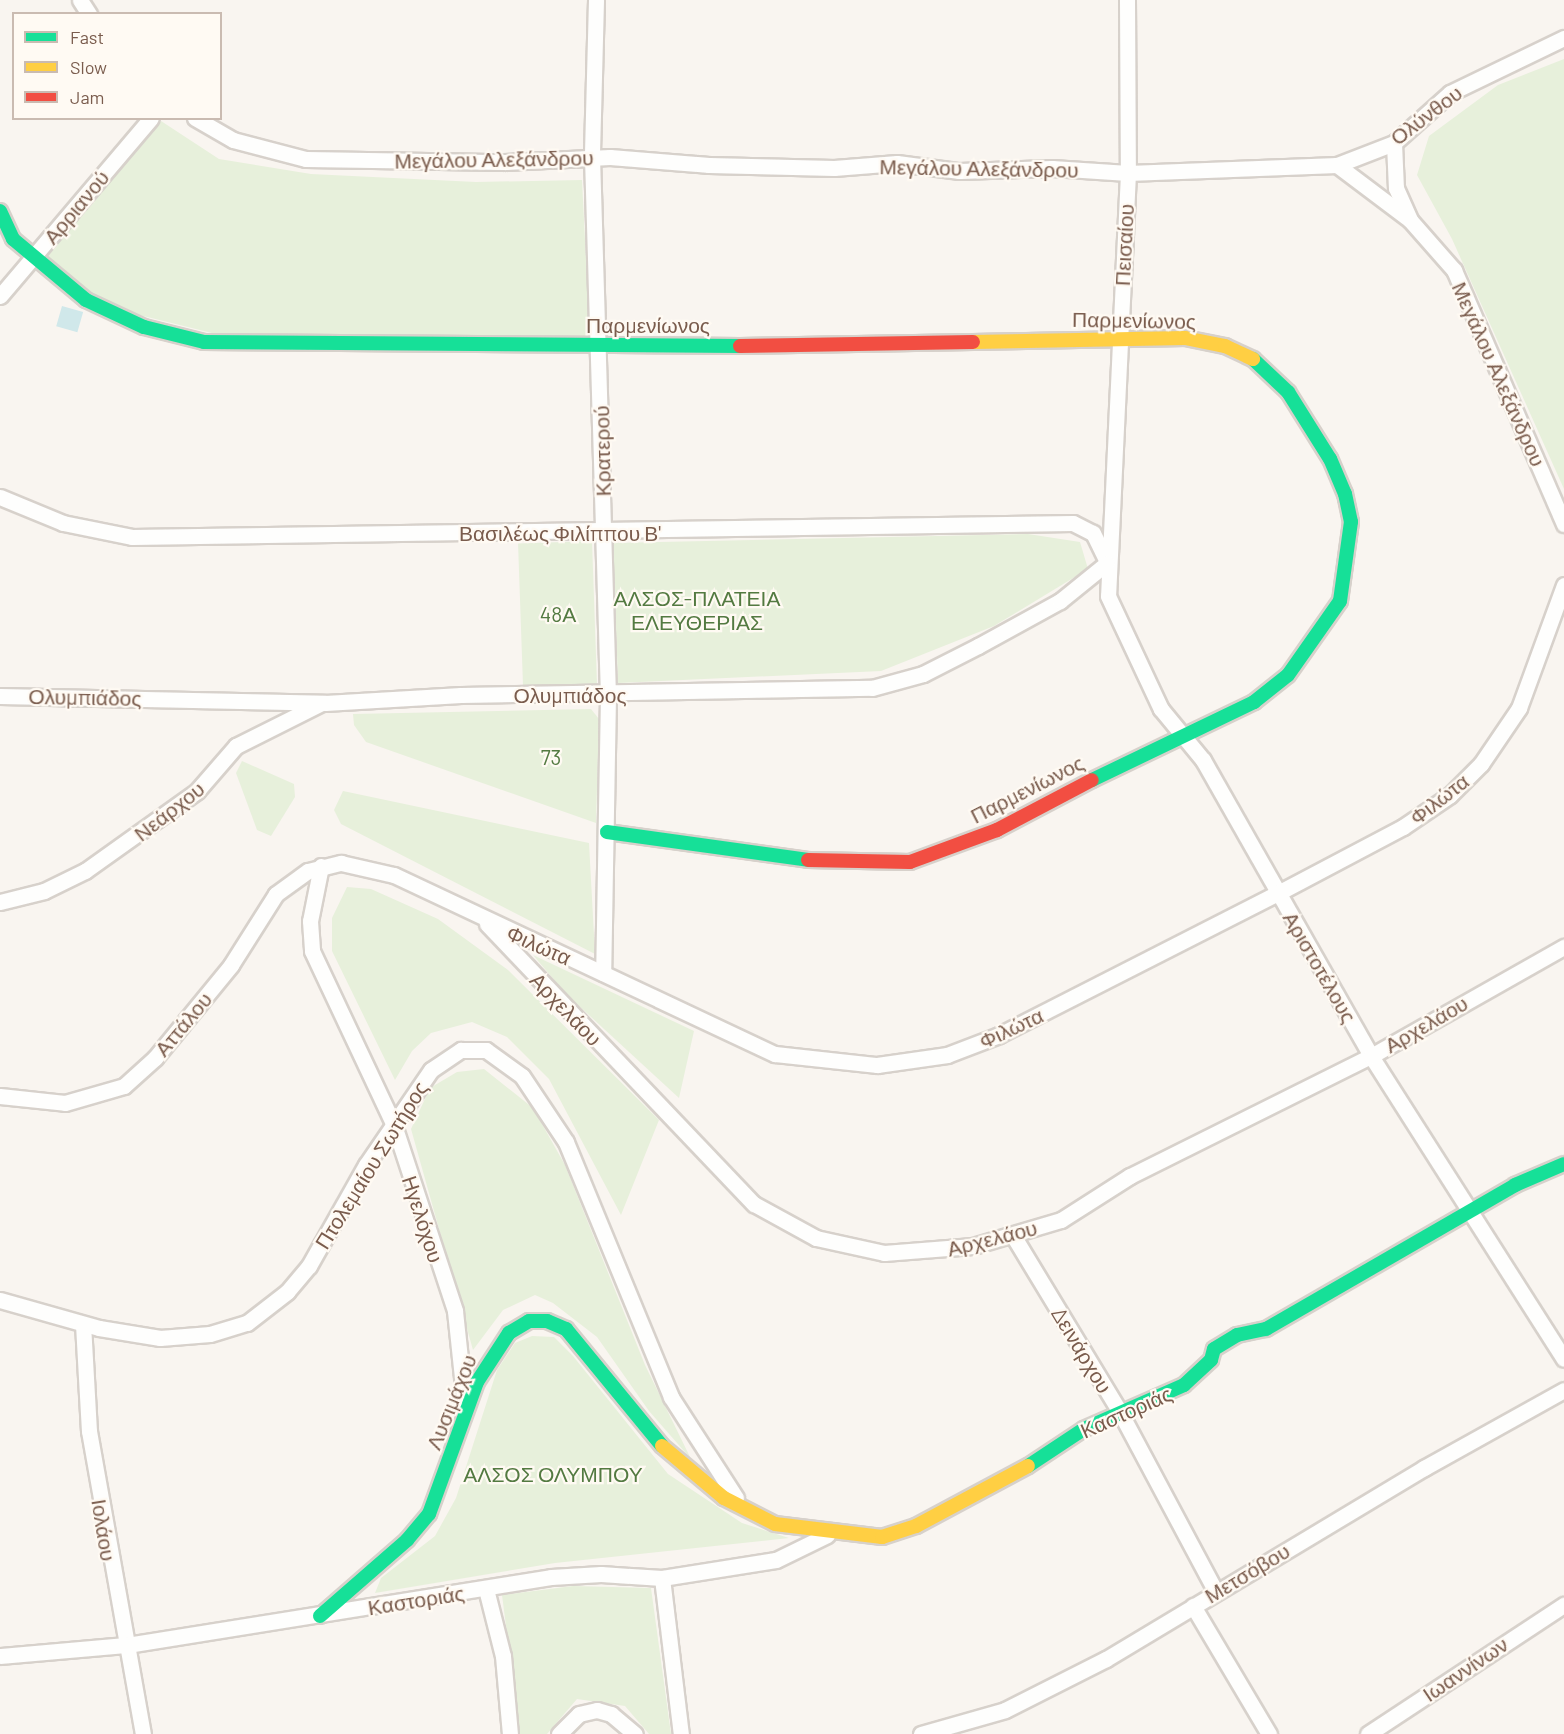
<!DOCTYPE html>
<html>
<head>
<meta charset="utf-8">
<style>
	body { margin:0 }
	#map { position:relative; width:1564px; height:1734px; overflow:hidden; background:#f9f5f0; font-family:Barlow,sans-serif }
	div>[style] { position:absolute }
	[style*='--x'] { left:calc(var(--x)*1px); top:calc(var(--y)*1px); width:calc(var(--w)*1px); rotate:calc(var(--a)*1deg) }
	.green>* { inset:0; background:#e7f0db; transform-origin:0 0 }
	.water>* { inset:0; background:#d0e8ea; transform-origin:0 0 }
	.roads { filter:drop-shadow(2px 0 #d7d1cb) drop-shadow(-2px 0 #d7d1cb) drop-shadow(0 2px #d7d1cb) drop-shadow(0 -2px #d7d1cb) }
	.street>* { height:15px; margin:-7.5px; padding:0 7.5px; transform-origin:7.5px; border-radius:7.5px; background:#fefefd }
	.fast>* { height:14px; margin:-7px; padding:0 7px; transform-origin:7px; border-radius:7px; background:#16e098 }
	.slow>* { height:14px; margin:-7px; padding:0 7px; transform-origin:7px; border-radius:7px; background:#ffcf43 }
	.jam>* { height:14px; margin:-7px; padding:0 7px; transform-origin:7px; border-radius:7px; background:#f24e42 }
	span { translate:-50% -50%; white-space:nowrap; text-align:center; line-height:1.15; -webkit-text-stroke:4.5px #fffaf3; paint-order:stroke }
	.street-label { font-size:21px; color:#7a5c4d }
	.park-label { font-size:21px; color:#537a41 }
	.legend { position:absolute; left:12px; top:12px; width:210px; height:108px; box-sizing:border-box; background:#fffaf3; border:2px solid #cabbb1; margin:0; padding:8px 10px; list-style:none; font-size:18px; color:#7a5c4d }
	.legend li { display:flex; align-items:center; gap:12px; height:30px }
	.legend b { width:30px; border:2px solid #cabbb1 }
</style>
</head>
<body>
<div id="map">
	<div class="green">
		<i style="clip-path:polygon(1564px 59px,1564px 489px,1452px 239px,1417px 175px,1429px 136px,1498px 85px)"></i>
		<i style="clip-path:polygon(161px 121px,219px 159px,311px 174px,476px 182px,582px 180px,590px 338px,220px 335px,115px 309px,43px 257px)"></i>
		<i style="clip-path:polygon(1028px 534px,1080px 542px,1088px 569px,994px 626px,881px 671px,618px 683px,613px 543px)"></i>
		<i style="left:592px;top:541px;width:143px;height:74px;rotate:88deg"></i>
		<i style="clip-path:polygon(591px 709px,599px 719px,596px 823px,366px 742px,354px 725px,353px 714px)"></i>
		<i style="clip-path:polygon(242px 761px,294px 784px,295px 797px,271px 836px,257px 830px,236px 773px)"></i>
		<i style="clip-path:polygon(343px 791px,589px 843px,595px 954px,341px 824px,334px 810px)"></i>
		<i style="clip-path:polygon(347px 887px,371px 889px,438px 919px,508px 970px,659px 1120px,621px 1215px,549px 1079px,507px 1037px,472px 1022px,431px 1033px,412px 1051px,395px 1080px,332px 951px,332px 918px)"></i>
		<i style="clip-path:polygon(533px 955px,694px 1031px,679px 1098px,566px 994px)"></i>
		<i style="clip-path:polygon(484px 1069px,533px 1108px,565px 1165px,645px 1365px,691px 1459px,649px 1411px,597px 1337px,553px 1303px,535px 1295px,503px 1310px,473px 1350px,411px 1129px,430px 1088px,457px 1072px)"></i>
		<i style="clip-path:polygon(532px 1336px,554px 1337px,573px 1356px,668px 1474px,742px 1523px,789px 1538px,555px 1563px,375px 1593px,381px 1578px,435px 1536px,456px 1498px,497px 1370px,515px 1343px)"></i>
		<i style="clip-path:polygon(573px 1586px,651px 1588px,671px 1734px,649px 1734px,625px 1706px,577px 1699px,547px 1734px,520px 1734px,502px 1595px)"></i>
	</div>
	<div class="water">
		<i style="left:62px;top:306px;width:22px;height:21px;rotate:16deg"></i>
	</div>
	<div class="roads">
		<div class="street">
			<i style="--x:80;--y:0;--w:17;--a:57"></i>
			<i style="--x:596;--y:0;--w:157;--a:91.5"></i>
			<i style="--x:592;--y:157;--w:539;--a:88.3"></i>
			<i style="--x:608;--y:696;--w:277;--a:91"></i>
			<i style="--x:1127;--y:0;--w:173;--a:89.7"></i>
			<i style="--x:1128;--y:173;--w:423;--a:92.7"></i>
			<i style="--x:1108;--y:596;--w:125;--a:64.9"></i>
			<i style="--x:1161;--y:709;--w:66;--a:50.5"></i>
			<i style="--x:1203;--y:760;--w:340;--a:60.4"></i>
			<i style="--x:1371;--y:1056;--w:359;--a:57.5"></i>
			<i style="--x:195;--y:118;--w:44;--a:30.1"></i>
			<i style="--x:233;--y:140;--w:75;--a:14.6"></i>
			<i style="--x:306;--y:159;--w:199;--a:0.9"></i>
			<i style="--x:505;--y:162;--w:105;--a:-2.7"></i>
			<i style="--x:610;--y:157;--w:99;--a:4.6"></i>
			<i style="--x:709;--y:165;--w:125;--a:1.4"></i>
			<i style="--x:834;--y:168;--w:63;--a:-4.5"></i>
			<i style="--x:897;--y:163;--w:63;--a:7.4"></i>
			<i style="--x:959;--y:171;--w:93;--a:-1.8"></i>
			<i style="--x:1052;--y:168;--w:76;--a:3.8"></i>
			<i style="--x:1128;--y:173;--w:209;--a:-2.2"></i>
			<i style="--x:1337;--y:165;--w:61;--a:-21.1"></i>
			<i style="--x:1394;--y:143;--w:75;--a:-41.8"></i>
			<i style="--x:1450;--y:93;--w:127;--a:-25.8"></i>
			<i style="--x:1394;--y:143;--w:45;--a:87.5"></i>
			<i style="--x:1396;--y:188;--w:35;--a:66"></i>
			<i style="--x:1337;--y:165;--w:91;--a:37"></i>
			<i style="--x:1410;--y:220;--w:67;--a:48.7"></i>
			<i style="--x:1454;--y:270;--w:277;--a:66.6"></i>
			<i style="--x:0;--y:296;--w:233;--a:-49.7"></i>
			<i style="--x:0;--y:497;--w:68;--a:22.4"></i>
			<i style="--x:63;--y:523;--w:70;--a:11.5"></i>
			<i style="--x:132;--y:537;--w:941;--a:-0.85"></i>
			<i style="--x:1073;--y:523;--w:22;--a:27"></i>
			<i style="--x:1093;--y:533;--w:30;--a:64"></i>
			<i style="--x:0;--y:696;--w:325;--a:1.2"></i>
			<i style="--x:325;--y:703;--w:136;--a:-3.4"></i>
			<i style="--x:461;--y:695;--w:411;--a:-1"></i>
			<i style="--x:872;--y:688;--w:53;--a:-15.4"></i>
			<i style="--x:923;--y:674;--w:62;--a:-27"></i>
			<i style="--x:978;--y:646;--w:94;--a:-28.8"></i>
			<i style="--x:1060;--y:601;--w:60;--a:-39"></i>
			<i style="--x:321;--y:866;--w:56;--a:101.3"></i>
			<i style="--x:310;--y:921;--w:30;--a:86"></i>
			<i style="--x:312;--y:951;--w:192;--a:64.8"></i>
			<i style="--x:394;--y:1125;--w:196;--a:71.8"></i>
			<i style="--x:455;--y:1311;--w:96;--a:84"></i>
			<i style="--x:0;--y:902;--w:45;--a:-14"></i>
			<i style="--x:44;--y:891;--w:46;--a:-26"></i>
			<i style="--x:85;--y:871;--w:138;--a:-35.5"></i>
			<i style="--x:197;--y:791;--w:60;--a:-49.1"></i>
			<i style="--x:236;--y:746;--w:94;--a:-26.6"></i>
			<i style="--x:487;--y:924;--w:387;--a:46.4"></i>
			<i style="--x:754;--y:1204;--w:71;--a:28.7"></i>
			<i style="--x:816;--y:1238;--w:70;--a:12.4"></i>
			<i style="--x:884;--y:1253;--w:89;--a:-4.5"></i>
			<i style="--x:973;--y:1246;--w:92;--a:-16.5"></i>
			<i style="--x:1061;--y:1220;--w:82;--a:-32.5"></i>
			<i style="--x:1130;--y:1176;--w:269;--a:-26.5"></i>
			<i style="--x:1371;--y:1056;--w:222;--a:-29.5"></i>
			<i style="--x:0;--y:1096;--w:65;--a:6.1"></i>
			<i style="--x:65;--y:1103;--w:61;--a:-16.1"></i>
			<i style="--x:124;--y:1086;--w:42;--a:-42.1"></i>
			<i style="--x:155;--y:1058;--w:120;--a:-50.7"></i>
			<i style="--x:231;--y:965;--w:84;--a:-57.6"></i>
			<i style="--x:276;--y:894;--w:39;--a:-36"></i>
			<i style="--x:308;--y:871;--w:34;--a:-14"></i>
			<i style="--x:341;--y:863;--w:54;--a:12.8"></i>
			<i style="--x:394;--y:875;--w:421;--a:25.2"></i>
			<i style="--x:775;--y:1054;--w:103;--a:6.2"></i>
			<i style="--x:877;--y:1065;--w:71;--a:-8.1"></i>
			<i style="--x:947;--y:1055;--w:56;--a:-21"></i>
			<i style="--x:999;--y:1035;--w:313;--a:-27"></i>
			<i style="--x:1278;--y:893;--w:141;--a:-27.8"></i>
			<i style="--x:1403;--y:827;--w:57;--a:-34.2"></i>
			<i style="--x:1450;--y:795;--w:44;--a:-45"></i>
			<i style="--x:1481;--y:764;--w:68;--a:-55.8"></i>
			<i style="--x:1519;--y:708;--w:131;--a:-69.9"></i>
			<i style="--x:1014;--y:1237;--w:207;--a:58.8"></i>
			<i style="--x:1121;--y:1414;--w:202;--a:61.9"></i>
			<i style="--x:0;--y:1300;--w:103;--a:15.8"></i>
			<i style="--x:99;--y:1328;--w:62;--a:9.3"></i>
			<i style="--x:160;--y:1338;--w:50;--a:-4.6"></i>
			<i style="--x:210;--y:1334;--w:39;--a:-17"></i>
			<i style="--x:247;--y:1323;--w:51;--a:-37.8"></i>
			<i style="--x:287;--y:1292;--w:34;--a:-50"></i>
			<i style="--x:309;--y:1266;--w:116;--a:-60.6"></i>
			<i style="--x:366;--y:1165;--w:115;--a:-55.6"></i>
			<i style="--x:431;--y:1070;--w:36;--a:-34"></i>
			<i style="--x:461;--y:1050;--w:25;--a:0"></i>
			<i style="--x:486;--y:1050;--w:44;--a:35.8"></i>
			<i style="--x:522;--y:1076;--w:79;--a:56.3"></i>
			<i style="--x:566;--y:1142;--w:276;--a:67.6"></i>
			<i style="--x:671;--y:1397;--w:120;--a:57.2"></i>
			<i style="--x:83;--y:1324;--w:107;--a:86.8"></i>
			<i style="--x:89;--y:1431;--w:308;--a:79.9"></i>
			<i style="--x:662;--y:1578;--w:157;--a:83.1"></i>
			<i style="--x:486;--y:1589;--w:69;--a:75.8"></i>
			<i style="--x:503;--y:1656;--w:78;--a:84.9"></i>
			<i style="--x:1193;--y:1606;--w:149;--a:59.3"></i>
			<i style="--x:0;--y:1656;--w:127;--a:-5"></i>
			<i style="--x:127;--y:1645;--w:429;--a:-9.1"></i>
			<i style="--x:551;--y:1577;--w:50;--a:-3.4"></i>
			<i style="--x:601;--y:1574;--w:61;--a:3.8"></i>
			<i style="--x:662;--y:1578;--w:115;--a:-9"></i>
			<i style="--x:776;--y:1560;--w:57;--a:-26.1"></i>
			<i style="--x:559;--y:1734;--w:28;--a:-45"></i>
			<i style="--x:579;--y:1714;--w:18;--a:-13"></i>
			<i style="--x:597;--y:1710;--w:15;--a:16"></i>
			<i style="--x:611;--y:1714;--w:31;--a:40"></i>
			<i style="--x:921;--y:1734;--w:87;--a:-15.9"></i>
			<i style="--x:1005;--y:1710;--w:113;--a:-26.8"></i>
			<i style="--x:1106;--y:1659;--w:371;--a:-31"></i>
			<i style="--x:1424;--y:1468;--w:160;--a:-29.1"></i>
			<i style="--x:1368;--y:1734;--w:235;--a:-33.4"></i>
		</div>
		<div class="fast">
			<i style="--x:0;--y:211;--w:31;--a:65"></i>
			<i style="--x:13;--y:239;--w:95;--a:39.9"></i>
			<i style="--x:86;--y:300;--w:64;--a:25"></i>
			<i style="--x:144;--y:327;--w:62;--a:14"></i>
			<i style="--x:204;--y:342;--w:536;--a:0.43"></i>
			<i style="--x:1092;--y:780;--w:180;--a:-25.7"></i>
			<i style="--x:1254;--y:702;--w:43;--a:-38.5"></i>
			<i style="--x:1288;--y:675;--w:90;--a:-54.9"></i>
			<i style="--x:1340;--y:601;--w:80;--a:-82.1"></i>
			<i style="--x:1351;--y:522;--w:29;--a:-102"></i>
			<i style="--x:1345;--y:494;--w:38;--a:-113"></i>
			<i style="--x:1330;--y:459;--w:79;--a:-122.1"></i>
			<i style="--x:1288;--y:392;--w:48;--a:-136.7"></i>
			<i style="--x:607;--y:832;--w:203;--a:7.9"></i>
			<i style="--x:1028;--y:1466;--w:67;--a:-33.5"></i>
			<i style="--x:1084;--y:1429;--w:109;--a:-23.7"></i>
			<i style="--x:1184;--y:1385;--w:37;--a:-43"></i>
			<i style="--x:1211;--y:1360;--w:11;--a:-75"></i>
			<i style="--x:1214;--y:1349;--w:27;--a:-31"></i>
			<i style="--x:1237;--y:1335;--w:30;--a:-12"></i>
			<i style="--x:1266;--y:1329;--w:288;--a:-30"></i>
			<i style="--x:1515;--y:1185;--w:53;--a:-23.2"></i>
			<i style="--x:320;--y:1616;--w:116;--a:-41.1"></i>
			<i style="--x:407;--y:1540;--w:34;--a:-50"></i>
			<i style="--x:429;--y:1514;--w:140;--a:-70"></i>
			<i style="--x:477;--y:1382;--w:59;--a:-56.9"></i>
			<i style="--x:509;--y:1333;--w:23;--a:-31"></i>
			<i style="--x:529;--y:1321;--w:18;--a:0"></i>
			<i style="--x:547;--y:1321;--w:21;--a:23"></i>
			<i style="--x:566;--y:1329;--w:151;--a:50.6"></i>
		</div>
		<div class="slow">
			<i style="--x:973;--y:342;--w:212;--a:-1.1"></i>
			<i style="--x:1185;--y:338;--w:41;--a:11.3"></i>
			<i style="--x:1225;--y:346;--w:31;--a:25"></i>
			<i style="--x:662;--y:1446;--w:81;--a:40"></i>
			<i style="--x:724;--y:1498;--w:57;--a:27"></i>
			<i style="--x:775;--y:1524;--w:108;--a:6.9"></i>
			<i style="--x:882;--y:1537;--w:36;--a:-18"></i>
			<i style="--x:916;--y:1526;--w:127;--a:-28.2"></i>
		</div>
		<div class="jam">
			<i style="--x:740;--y:346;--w:233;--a:-1"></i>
			<i style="--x:808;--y:860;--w:102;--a:1.1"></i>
			<i style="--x:910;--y:862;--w:93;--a:-20.2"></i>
			<i style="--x:997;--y:830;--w:107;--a:-27.8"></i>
		</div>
	</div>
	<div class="street-label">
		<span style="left:1426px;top:115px;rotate:-37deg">Ολύνθου</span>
		<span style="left:494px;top:159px;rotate:-1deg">Μεγάλου Αλεξάνδρου</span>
		<span style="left:979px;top:168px;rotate:1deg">Μεγάλου Αλεξάνδρου</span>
		<span style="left:76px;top:207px;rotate:-50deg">Αρριανού</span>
		<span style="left:1124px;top:245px;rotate:-87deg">Πεισαίου</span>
		<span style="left:1134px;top:320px;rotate:1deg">Παρμενίωνος</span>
		<span style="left:648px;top:325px">Παρμενίωνος</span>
		<span style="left:1499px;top:374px;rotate:66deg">Μεγάλου Αλεξάνδρου</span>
		<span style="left:602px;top:451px;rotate:-91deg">Κρατερού</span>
		<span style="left:560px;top:533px">Βασιλέως Φιλίππου Β'</span>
		<span style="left:570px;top:695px">Ολυμπιάδος</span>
		<span style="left:85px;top:697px;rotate:1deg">Ολυμπιάδος</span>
		<span style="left:1027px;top:789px;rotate:-27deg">Παρμενίωνος</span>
		<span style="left:1439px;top:799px;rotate:-38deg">Φιλώτα</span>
		<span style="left:169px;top:811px;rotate:-38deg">Νεάρχου</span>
		<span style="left:539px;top:945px;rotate:24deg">Φιλώτα</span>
		<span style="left:1320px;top:967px;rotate:60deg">Αριστοτέλους</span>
		<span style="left:566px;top:1009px;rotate:46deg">Αρχελάου</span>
		<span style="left:183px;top:1024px;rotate:-50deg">Αττάλου</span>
		<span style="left:1426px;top:1024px;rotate:-30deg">Αρχελάου</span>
		<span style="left:1011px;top:1028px;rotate:-25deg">Φιλώτα</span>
		<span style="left:371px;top:1165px;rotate:-58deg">Πτολεμαίου Σωτήρος</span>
		<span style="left:423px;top:1219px;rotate:72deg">Ηγελόχου</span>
		<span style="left:992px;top:1238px;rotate:-14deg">Αρχελάου</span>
		<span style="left:1082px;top:1350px;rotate:59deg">Δεινάρχου</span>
		<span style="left:451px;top:1402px;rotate:-68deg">Λυσιμάχου</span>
		<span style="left:1126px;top:1412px;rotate:-24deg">Καστοριάς</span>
		<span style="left:104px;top:1530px;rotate:81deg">Ιολάου</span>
		<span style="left:1247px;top:1573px;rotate:-31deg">Μετσόβου</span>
		<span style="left:416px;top:1600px;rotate:-9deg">Καστοριάς</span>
		<span style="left:1465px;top:1669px;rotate:-34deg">Ιωαννίνων</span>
	</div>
	<div class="park-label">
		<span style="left:697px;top:610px">ΑΛΣΟΣ-ΠΛΑΤΕΙΑ<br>ΕΛΕΥΘΕΡΙΑΣ</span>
		<span style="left:558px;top:614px">48Α</span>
		<span style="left:551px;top:757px">73</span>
		<span style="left:553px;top:1474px">ΑΛΣΟΣ ΟΛΥΜΠΟΥ</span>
	</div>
	<ul class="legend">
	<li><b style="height:8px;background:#16e098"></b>Fast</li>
	<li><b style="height:8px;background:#ffcf43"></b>Slow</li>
	<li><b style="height:8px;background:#f24e42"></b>Jam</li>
	</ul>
</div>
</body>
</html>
